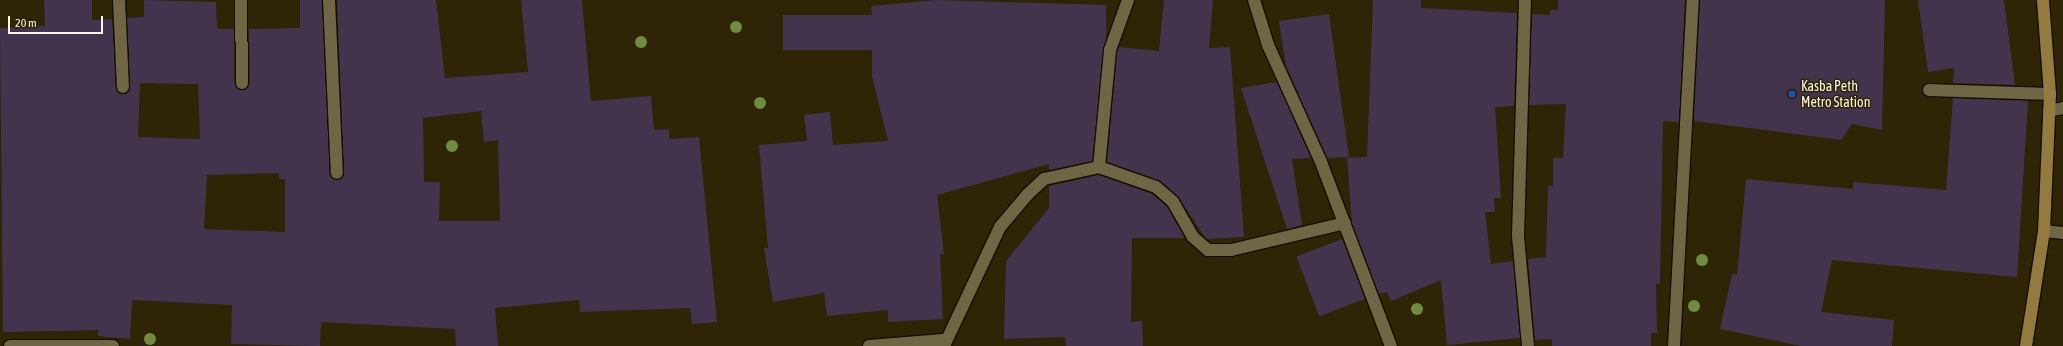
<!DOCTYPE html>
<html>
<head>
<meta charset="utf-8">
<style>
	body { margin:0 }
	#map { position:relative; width:2063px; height:346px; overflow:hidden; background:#2f2405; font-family:"Asap Condensed",sans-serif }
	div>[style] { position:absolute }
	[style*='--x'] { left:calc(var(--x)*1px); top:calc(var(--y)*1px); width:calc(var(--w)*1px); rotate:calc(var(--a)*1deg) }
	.building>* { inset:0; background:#43344e; transform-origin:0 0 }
	.roads { filter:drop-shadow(1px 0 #150e00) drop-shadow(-1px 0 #150e00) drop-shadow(0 1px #150e00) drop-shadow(0 -1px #150e00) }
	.street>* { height:12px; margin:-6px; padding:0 6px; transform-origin:6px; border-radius:6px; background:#706545 }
	.secondary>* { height:12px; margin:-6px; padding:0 6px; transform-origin:6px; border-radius:6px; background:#927a40 }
	.trees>* { width:12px; height:12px; margin:-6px; border-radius:50%; background:#6f8c41 }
	.dots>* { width:11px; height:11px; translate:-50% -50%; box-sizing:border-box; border:2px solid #2f2405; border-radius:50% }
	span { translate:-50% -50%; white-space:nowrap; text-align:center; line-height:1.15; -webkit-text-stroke:3px #2f2405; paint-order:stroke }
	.poi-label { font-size:14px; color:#fbf5e3 }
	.left { translate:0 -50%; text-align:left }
	.scale { position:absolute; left:8px; top:16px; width:95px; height:18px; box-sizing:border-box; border:2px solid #fbf5e3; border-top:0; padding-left:5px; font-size:12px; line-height:14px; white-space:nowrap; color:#fbf5e3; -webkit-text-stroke:3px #2f2405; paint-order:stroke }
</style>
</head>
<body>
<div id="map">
	<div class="building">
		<i style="clip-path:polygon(evenodd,44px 0,92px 0,92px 20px,112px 19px,116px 87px,123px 94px,130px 87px,127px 18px,144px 17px,144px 0,216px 2px,217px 29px,234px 29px,234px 83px,242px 90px,250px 83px,249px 29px,300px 28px,300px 0,322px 0,330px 173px,337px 180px,344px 173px,337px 0,436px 0,445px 78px,528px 72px,521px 0,582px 0,591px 101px,651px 96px,654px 130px,669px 129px,669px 139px,699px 137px,717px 322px,692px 324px,690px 308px,580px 312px,579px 300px,495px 308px,498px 346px,456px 346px,455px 329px,321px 322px,320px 346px,231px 344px,232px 305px,132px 300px,130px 339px,98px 336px,98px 330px,3px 332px,0 28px,45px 26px,44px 0,140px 83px,198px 84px,200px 139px,138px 137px,140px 83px,44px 0,481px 111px,484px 142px,498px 140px,500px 221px,439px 221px,440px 182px,424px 182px,423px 118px,481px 111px,44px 0,279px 173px,279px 179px,285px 179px,285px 232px,204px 229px,207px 175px,279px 173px)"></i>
		<i style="clip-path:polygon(937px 0,1106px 5px,1106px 39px,1092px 161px,1049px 170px,1049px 164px,937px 195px,944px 254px,940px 254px,943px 319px,888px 322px,888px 310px,827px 316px,824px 293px,773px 302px,764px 248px,768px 248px,759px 145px,807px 141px,804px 115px,830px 112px,833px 145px,888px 141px,872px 76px,872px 50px,783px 50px,783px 15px,872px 15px,871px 6px)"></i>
		<i style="clip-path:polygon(1164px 0,1213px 0,1209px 48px,1230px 47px,1244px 237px,1206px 239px,1179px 198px,1161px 181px,1107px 162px,1117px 52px,1119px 47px,1159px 51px)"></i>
		<i style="clip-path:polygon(1373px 0,1421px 0,1421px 8px,1517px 13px,1514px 106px,1495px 107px,1501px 198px,1494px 198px,1495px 212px,1485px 212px,1491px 264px,1513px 261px,1520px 338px,1447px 345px,1441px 280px,1391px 301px,1387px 292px,1379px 294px,1352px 223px,1347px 158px,1367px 157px)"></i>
		<i style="clip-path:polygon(1558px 0,1685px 0,1679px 122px,1663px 121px,1660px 284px,1656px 284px,1657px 333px,1651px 333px,1651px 346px,1552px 346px,1552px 339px,1535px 340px,1528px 259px,1546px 257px,1548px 186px,1553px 186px,1553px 158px,1563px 158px,1566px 104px,1529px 105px,1532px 14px,1550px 15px,1550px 10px,1558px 10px)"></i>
		<i style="clip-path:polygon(1700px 0,1885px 0,1882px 130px,1852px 124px,1841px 140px,1694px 121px)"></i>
		<i style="clip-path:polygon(1918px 0,2004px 0,2015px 85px,1953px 83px,1954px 68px,1928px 72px)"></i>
		<i style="clip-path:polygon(1329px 14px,1349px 157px,1327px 158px,1286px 66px,1279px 21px)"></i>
		<i style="clip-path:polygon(1277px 82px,1311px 158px,1292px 159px,1302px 225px,1287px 229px,1241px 88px)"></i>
		<i style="clip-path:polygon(1953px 98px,2028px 101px,2017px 277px,1832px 260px,1821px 312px,1894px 320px,1892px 346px,1801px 346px,1720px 329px,1732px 274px,1737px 275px,1746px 179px,1853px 189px,1853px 182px,1946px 190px)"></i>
		<i style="clip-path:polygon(1099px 175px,1152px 194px,1167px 207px,1185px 238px,1132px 238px,1131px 322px,1142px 321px,1143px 346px,1066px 346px,1065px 337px,1004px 339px,1006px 261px,1049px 208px,1049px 186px)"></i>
		<i style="left:1342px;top:239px;width:64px;height:49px;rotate:69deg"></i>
	</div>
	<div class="roads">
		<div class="street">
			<i style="--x:119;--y:0;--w:87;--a:87.4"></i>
			<i style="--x:241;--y:0;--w:83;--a:89.3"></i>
			<i style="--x:329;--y:0;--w:173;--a:87.4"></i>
			<i style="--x:1254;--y:0;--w:47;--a:72.7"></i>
			<i style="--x:1268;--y:45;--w:128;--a:65.6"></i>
			<i style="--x:1321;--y:162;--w:197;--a:69.2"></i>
			<i style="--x:1525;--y:0;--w:236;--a:91.7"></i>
			<i style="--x:1518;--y:236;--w:110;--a:84.8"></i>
			<i style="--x:1929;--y:90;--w:121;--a:1.9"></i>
			<i style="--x:2049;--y:111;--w:14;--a:-12"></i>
			<i style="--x:1099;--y:167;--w:60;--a:19.3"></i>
			<i style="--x:1156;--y:187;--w:23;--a:41"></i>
			<i style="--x:1173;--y:202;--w:40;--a:60.3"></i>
			<i style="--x:1193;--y:237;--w:20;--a:41"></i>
			<i style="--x:1208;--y:250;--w:23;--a:0"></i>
			<i style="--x:1231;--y:250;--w:117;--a:-13.3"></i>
			<i style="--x:2044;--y:231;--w:19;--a:6"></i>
			<i style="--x:10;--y:346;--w:103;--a:0"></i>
			<i style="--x:869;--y:346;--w:74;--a:-4.6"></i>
			<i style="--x:944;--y:346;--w:132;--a:-64.8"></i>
			<i style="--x:1000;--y:227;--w:43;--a:-49.7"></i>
			<i style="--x:1028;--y:194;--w:22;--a:-43"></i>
			<i style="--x:1044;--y:179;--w:56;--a:-12.3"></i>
			<i style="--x:1099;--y:167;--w:118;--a:-84.6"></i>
			<i style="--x:1110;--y:50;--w:53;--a:-70.2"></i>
			<i style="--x:1674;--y:346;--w:347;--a:-86.9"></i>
		</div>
		<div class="secondary">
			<i style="--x:2026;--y:346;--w:116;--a:-81.1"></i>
			<i style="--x:2044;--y:231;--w:137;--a:-87.5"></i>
			<i style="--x:2050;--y:94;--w:94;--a:-94.3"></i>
		</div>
	</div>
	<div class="trees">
		<i style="left:736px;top:27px"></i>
		<i style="left:641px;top:42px"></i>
		<i style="left:760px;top:103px"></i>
		<i style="left:452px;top:146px"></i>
		<i style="left:1702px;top:260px"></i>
		<i style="left:1694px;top:306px"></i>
		<i style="left:1417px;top:309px"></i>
		<i style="left:150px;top:339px"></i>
	</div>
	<div class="dots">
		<i style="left:1792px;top:94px;background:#1a4fb4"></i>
	</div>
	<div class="poi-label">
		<span class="left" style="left:1801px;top:94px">Kasba Peth<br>Metro Station</span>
	</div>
	<div class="scale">20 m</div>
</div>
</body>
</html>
